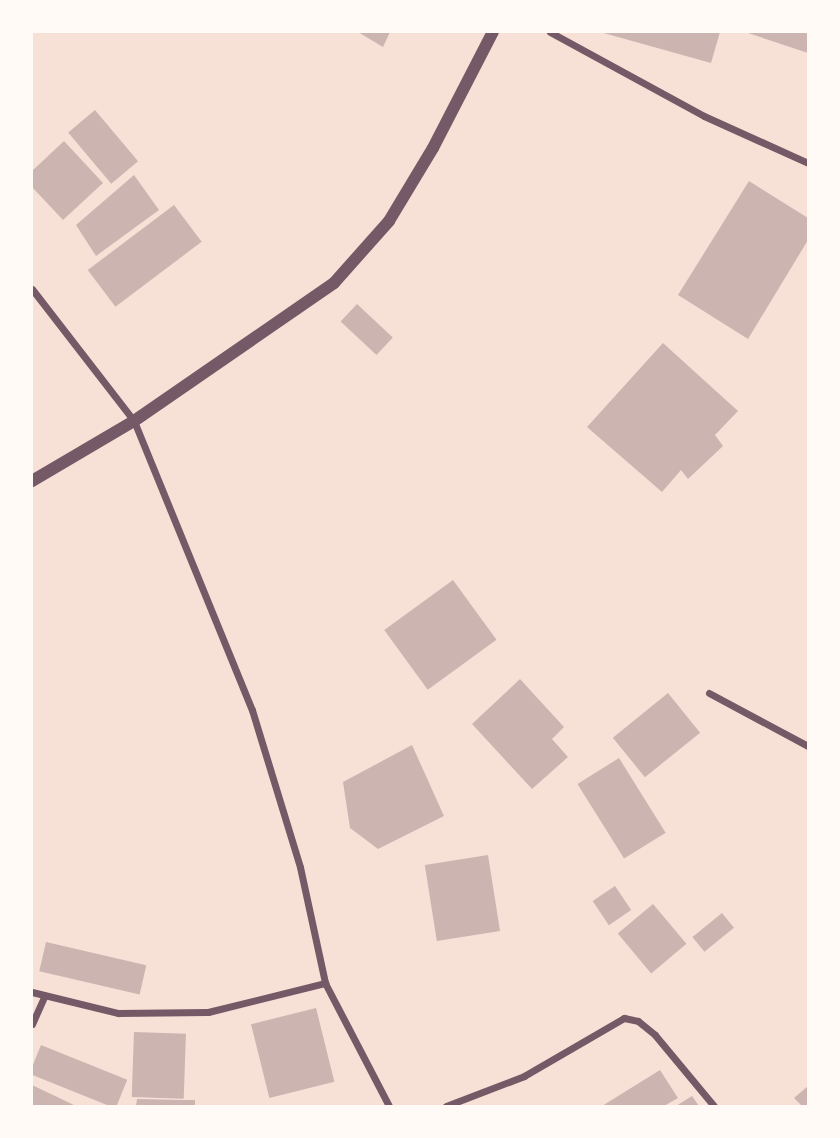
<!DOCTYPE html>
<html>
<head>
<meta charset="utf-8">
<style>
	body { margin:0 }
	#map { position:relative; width:840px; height:1138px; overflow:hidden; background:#f7e1d7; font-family:Montserrat,sans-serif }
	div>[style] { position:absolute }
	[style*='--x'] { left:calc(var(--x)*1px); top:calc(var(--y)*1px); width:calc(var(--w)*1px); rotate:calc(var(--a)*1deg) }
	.building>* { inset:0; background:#ccb4b1; transform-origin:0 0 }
	.minor>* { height:7px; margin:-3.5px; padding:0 3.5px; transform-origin:3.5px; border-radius:3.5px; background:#755966 }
	.tertiary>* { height:12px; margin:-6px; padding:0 6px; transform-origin:6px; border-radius:6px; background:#755966 }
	span { translate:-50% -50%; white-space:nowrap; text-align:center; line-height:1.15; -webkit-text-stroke:6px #fffaf5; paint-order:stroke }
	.frame { position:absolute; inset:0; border:33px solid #fffaf5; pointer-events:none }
</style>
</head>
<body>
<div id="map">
	<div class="building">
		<i style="clip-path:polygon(358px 32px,390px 32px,383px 47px)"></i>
		<i style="clip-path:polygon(600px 32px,720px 32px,711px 63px)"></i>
		<i style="clip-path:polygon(745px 32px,808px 32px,808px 53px)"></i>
		<i style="left:95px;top:110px;width:67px;height:35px;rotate:50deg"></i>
		<i style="clip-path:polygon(64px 141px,103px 183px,63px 220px,32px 187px,32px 171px)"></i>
		<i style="clip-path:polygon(134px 175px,159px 210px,96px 256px,76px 225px)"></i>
		<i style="clip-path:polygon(749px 181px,808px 218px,808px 240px,748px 339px,678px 295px)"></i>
		<i style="left:174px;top:205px;width:46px;height:108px;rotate:53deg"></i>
		<i style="left:357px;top:304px;width:49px;height:24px;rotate:43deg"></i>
		<i style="clip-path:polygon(663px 343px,738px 411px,715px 435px,723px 446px,688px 479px,681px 470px,662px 492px,587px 427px)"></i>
		<i style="left:453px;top:580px;width:74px;height:85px;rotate:54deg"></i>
		<i style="clip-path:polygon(520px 679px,564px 727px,552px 739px,568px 757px,532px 789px,472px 724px)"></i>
		<i style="left:668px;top:693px;width:51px;height:71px;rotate:51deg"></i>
		<i style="clip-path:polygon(412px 745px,444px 816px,378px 849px,350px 828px,343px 782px)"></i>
		<i style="left:619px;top:758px;width:88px;height:49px;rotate:58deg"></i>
		<i style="left:488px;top:855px;width:77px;height:64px;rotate:81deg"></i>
		<i style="left:615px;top:886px;width:29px;height:27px;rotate:56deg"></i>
		<i style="left:653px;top:904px;width:52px;height:46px;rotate:50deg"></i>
		<i style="left:722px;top:913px;width:19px;height:38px;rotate:51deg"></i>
		<i style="left:46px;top:942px;width:103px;height:30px;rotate:13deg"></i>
		<i style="left:316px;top:1008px;width:76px;height:67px;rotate:76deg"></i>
		<i style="left:134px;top:1032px;width:52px;height:65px;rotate:2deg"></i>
		<i style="left:41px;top:1045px;width:93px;height:31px;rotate:22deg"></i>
		<i style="clip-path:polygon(660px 1070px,678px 1098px,664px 1106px,602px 1106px)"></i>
		<i style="clip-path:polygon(32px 1085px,76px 1106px,32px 1106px)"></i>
		<i style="clip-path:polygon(808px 1086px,808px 1106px,802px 1106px,794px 1098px)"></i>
		<i style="clip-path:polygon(692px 1096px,699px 1106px,676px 1106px)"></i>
		<i style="clip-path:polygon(137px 1099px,184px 1100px,195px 1100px,195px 1106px,136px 1106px)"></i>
	</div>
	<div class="minor">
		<i style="--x:550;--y:32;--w:175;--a:28.6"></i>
		<i style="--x:704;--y:116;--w:114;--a:24.3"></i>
		<i style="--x:32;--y:289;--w:167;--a:52.3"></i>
		<i style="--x:134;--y:421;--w:312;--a:67.8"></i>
		<i style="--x:252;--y:710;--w:164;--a:73"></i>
		<i style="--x:300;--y:867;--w:119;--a:77.8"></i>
		<i style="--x:325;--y:983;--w:139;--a:62.5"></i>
		<i style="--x:709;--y:693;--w:112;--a:28.2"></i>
		<i style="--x:32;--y:992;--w:89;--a:13.7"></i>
		<i style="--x:118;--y:1013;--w:90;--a:-0.6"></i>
		<i style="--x:208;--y:1012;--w:121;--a:-13.9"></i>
		<i style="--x:32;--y:1024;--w:30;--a:-66"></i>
		<i style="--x:446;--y:1106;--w:84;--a:-21"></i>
		<i style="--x:524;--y:1076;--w:116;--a:-30.1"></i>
		<i style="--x:624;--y:1018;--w:14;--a:12"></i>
		<i style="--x:638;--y:1021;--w:22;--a:39"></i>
		<i style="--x:655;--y:1035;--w:92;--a:50.3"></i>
	</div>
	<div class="tertiary">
		<i style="--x:32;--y:481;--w:118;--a:-30.5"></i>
		<i style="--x:134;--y:421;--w:243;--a:-34.6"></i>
		<i style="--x:334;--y:283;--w:83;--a:-48.4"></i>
		<i style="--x:389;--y:221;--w:85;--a:-58.9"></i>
		<i style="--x:433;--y:148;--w:131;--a:-62.7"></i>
	</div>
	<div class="frame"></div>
</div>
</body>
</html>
